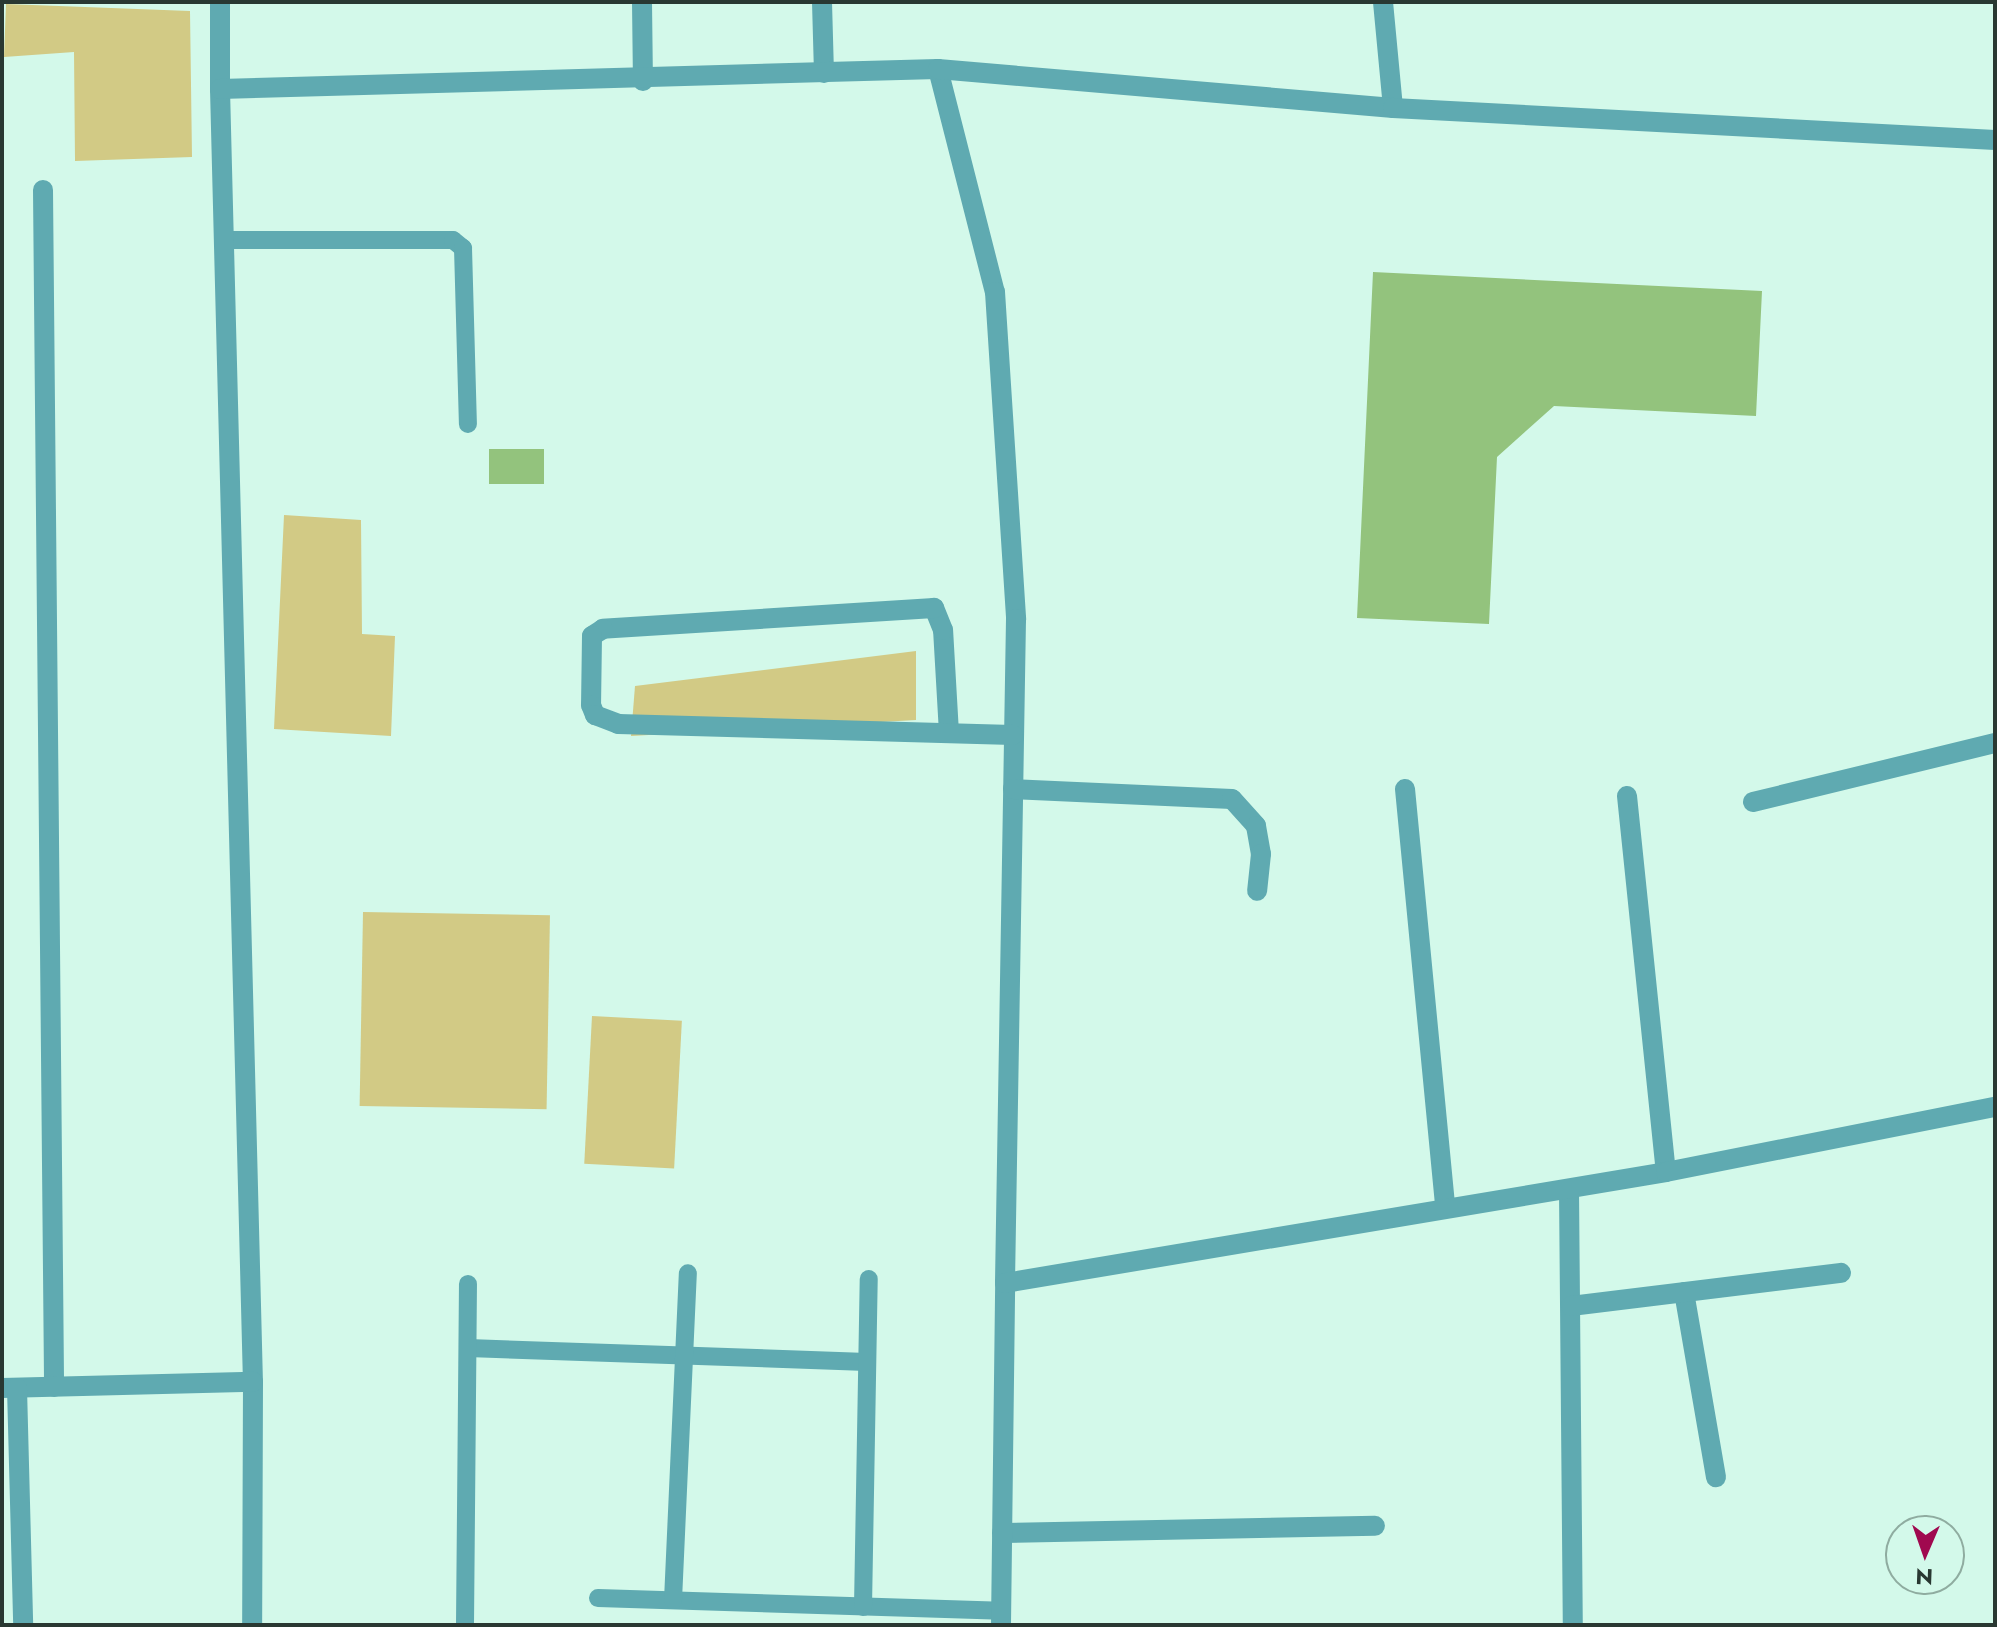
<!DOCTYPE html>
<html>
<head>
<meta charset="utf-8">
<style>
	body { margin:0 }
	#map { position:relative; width:1997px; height:1627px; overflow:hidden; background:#d3f9ea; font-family:Jost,sans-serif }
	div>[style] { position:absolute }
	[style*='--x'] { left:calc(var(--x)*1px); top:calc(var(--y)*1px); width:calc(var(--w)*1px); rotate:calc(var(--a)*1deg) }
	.green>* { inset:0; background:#d2ca85; transform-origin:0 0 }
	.building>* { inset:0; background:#93c37d; transform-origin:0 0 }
	.service>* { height:18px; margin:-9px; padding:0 9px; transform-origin:9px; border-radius:9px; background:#5faab1 }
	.minor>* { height:20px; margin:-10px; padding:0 10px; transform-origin:10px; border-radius:10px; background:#5faab1 }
	.tertiary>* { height:20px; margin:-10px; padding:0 10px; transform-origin:10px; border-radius:10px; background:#5faab1 }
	span { translate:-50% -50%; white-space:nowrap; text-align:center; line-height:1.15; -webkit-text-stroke:7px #d3f9ea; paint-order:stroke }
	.frame { position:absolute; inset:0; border:4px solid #293832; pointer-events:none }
	.north { position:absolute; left:1885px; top:1515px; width:80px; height:80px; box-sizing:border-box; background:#d3f9ea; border:2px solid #8faca0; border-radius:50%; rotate:182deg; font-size:22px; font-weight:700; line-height:32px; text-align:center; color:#293832 }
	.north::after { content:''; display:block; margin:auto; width:28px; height:36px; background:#a0094f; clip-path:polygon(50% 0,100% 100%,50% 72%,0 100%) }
</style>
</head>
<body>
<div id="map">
	<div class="green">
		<i style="clip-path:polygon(6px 4px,190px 11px,192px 157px,75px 161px,74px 52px,4px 57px)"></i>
		<i style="clip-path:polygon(284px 515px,361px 520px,362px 634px,395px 636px,391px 736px,274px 729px)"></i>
		<i style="clip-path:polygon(916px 651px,916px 720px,631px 736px,635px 686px)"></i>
		<i style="left:363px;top:912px;width:187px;height:194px;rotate:1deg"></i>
		<i style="left:592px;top:1016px;width:90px;height:148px;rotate:3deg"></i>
	</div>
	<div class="building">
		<i style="clip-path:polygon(1373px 272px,1762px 291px,1756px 416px,1554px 406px,1497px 457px,1489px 624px,1357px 618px)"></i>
		<i style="left:489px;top:449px;width:55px;height:35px"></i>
	</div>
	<div class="service">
		<i style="--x:224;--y:240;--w:229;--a:0"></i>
		<i style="--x:453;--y:240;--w:13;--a:39"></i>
		<i style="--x:463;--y:248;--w:176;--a:88.4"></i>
		<i style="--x:468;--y:1348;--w:399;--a:2"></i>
		<i style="--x:598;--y:1598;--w:403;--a:1.8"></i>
		<i style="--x:673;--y:1600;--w:327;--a:-87.4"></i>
		<i style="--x:863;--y:1607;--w:328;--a:-89"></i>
		<i style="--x:465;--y:1625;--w:341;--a:-89.5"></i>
	</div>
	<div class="minor">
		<i style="--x:642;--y:2;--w:79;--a:89.3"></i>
		<i style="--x:822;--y:2;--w:71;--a:88.4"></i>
		<i style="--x:1383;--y:2;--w:106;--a:84.6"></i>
		<i style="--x:938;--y:69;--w:230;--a:75.7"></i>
		<i style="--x:995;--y:292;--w:328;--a:86.3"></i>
		<i style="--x:1016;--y:619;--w:664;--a:90.95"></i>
		<i style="--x:220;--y:89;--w:1293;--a:88.54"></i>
		<i style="--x:253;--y:1382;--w:243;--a:90.2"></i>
		<i style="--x:43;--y:190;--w:1197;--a:89.47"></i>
		<i style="--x:949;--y:733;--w:103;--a:-93.3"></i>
		<i style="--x:943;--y:630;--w:24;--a:-112"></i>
		<i style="--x:934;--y:608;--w:332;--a:176.4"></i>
		<i style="--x:603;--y:629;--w:13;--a:148"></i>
		<i style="--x:592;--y:636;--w:69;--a:90.8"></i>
		<i style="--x:591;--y:705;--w:11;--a:68"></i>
		<i style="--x:595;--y:715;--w:25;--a:21"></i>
		<i style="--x:618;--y:724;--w:395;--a:1.6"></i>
		<i style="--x:1013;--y:789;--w:219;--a:2.6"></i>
		<i style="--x:1232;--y:799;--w:36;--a:48"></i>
		<i style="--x:1256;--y:826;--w:28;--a:80"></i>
		<i style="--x:1261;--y:854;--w:37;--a:96"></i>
		<i style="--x:1405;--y:789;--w:419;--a:84.5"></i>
		<i style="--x:1627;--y:796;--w:378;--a:84.1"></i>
		<i style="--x:1753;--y:802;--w:249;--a:-13.7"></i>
		<i style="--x:1569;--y:1189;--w:436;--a:89.5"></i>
		<i style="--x:1684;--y:1292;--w:188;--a:80.2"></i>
		<i style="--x:1571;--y:1306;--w:272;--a:-7"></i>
		<i style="--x:2;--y:1388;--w:251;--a:-1.4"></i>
		<i style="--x:17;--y:1388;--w:237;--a:88.5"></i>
		<i style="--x:1002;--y:1533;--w:373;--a:-1.1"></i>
		<i style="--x:1001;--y:1625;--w:342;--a:-89.3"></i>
		<i style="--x:1005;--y:1283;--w:670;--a:-9.53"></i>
		<i style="--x:1666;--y:1172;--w:335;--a:-11.2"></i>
	</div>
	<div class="tertiary">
		<i style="--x:220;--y:2;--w:87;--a:90"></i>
		<i style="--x:220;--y:89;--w:718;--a:-1.6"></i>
		<i style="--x:938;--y:69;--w:457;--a:4.9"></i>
		<i style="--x:1393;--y:108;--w:603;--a:3.04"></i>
	</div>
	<div class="frame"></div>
	<div class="north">N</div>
</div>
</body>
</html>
